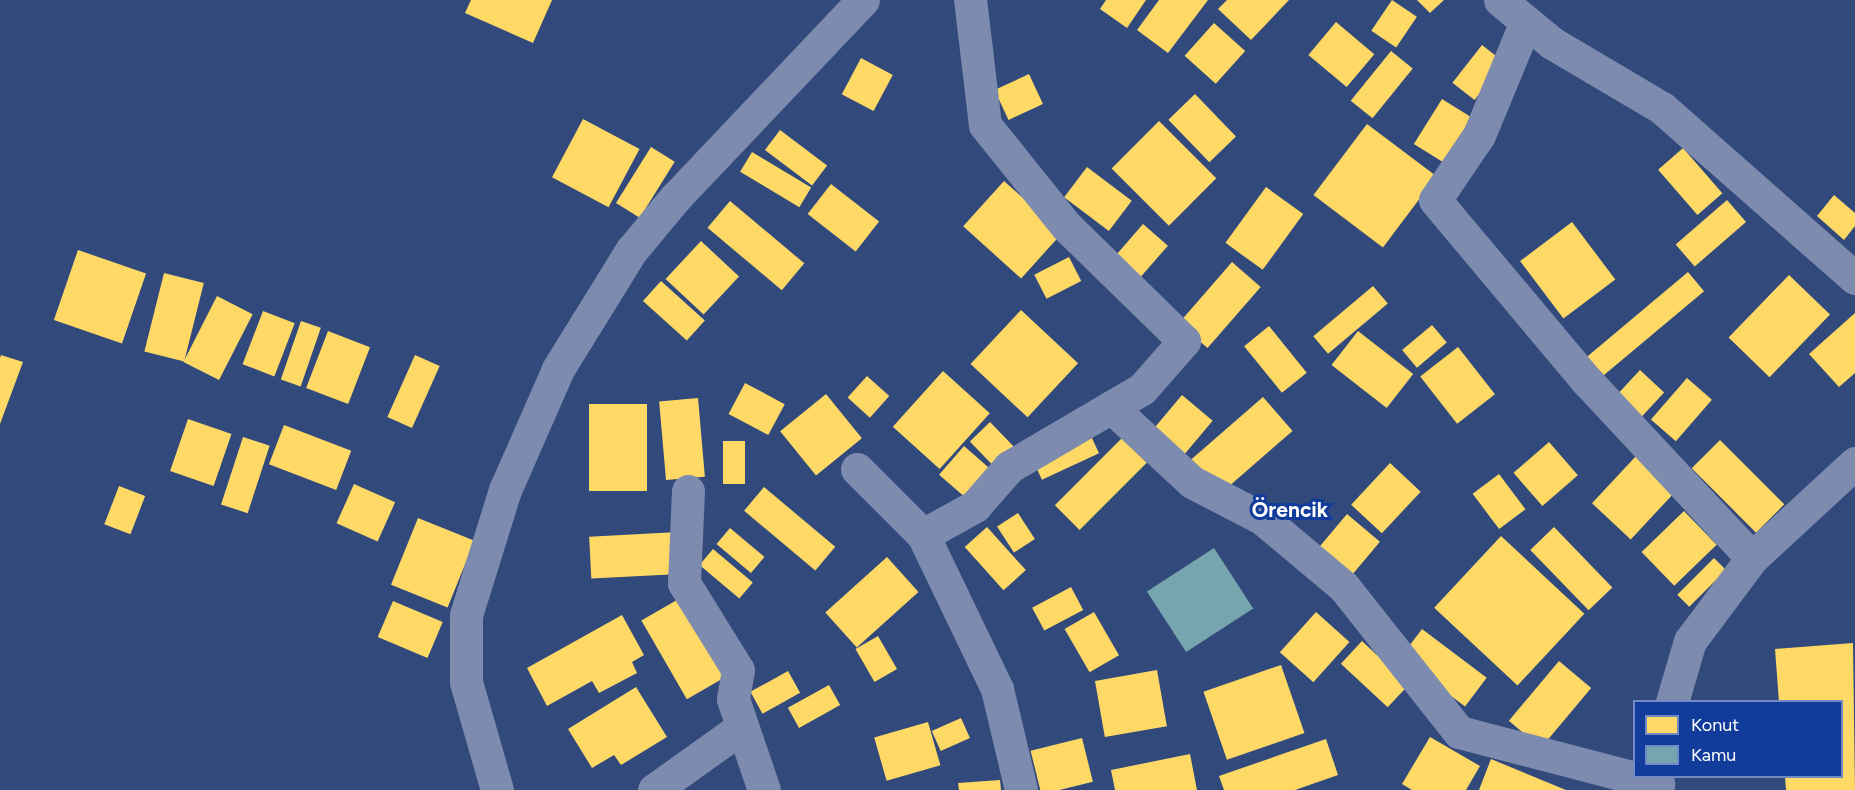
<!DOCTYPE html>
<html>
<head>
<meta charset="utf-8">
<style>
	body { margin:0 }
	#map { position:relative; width:1855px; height:790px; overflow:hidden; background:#32497c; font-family:Figtree,sans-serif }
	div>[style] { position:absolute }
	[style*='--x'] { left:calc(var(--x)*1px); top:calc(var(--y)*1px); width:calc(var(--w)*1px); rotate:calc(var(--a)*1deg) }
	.homes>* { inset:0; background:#ffd966; transform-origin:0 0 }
	.public>* { inset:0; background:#76a5af; transform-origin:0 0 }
	.street>* { height:33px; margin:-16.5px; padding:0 16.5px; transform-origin:16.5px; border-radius:16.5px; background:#7d8bae }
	span { translate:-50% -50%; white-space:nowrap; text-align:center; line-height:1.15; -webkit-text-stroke:6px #123c9c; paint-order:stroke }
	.quarter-label { font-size:21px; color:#fff; font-weight:700 }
	.legend { position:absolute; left:1633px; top:700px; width:210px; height:78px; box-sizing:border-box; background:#123c9c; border:2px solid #718ac4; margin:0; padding:8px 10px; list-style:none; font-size:18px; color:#fff }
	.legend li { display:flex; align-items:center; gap:12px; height:30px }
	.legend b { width:30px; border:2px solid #718ac4 }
</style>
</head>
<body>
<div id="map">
	<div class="homes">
		<i style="clip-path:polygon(471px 0,552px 0,533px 43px,465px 13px)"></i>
		<i style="clip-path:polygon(1106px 0,1146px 0,1127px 28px,1100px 9px)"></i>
		<i style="clip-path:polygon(1159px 0,1208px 0,1168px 53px,1137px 30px)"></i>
		<i style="clip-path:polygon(1227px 0,1289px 0,1251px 40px,1218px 9px)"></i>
		<i style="left:1392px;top:0;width:30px;height:37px;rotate:34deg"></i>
		<i style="clip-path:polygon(1417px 0,1444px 0,1430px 13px)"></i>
		<i style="left:1336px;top:22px;width:50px;height:43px;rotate:40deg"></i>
		<i style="left:1214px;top:23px;width:42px;height:44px;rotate:42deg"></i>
		<i style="left:1482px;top:45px;width:28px;height:48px;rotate:38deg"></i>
		<i style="left:1391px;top:51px;width:28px;height:64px;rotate:39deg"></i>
		<i style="left:861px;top:58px;width:36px;height:41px;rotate:28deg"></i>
		<i style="left:1029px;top:74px;width:33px;height:38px;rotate:65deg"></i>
		<i style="left:1195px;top:94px;width:59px;height:37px;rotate:46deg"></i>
		<i style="left:1442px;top:99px;width:36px;height:53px;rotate:32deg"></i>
		<i style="left:583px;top:119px;width:64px;height:66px;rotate:28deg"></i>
		<i style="left:1159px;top:121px;width:81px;height:67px;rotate:45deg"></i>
		<i style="left:1367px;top:124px;width:87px;height:89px;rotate:37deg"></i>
		<i style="left:780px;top:130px;width:59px;height:25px;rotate:37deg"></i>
		<i style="left:651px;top:147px;width:28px;height:66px;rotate:32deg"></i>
		<i style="left:1683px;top:148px;width:60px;height:33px;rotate:49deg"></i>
		<i style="left:752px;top:152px;width:69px;height:23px;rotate:31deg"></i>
		<i style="left:1087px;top:167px;width:56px;height:38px;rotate:37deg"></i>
		<i style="left:1004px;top:181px;width:78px;height:61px;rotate:42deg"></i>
		<i style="left:831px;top:184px;width:61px;height:38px;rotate:38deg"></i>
		<i style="left:1266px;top:187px;width:46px;height:69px;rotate:36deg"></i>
		<i style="clip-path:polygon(1834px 195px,1855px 213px,1855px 226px,1844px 240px,1817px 216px)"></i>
		<i style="left:1727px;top:200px;width:29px;height:68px;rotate:49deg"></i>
		<i style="left:730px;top:201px;width:97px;height:35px;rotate:40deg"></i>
		<i style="left:1572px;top:222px;width:72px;height:65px;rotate:53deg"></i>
		<i style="left:1143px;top:224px;width:33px;height:42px;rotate:41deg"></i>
		<i style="left:701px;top:241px;width:52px;height:52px;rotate:43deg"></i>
		<i style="left:78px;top:250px;width:72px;height:74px;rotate:19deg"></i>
		<i style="left:1069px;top:257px;width:27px;height:39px;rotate:63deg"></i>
		<i style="left:1232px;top:262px;width:38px;height:81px;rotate:41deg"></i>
		<i style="left:1688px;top:272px;width:25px;height:138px;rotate:50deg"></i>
		<i style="left:164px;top:273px;width:41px;height:81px;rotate:14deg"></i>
		<i style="left:1789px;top:275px;width:57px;height:87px;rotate:44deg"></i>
		<i style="left:661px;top:281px;width:59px;height:27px;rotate:42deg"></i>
		<i style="left:1373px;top:286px;width:23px;height:78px;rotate:50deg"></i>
		<i style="left:217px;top:296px;width:40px;height:74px;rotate:27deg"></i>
		<i style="left:1021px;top:310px;width:78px;height:74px;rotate:43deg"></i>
		<i style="left:263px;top:311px;width:34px;height:57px;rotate:21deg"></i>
		<i style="clip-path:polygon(1855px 313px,1855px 373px,1839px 387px,1809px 354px)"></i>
		<i style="left:301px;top:321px;width:21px;height:62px;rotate:19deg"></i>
		<i style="left:1432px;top:325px;width:23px;height:39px;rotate:50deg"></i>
		<i style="left:1269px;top:326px;width:60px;height:32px;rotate:51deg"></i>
		<i style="left:328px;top:331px;width:45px;height:61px;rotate:21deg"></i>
		<i style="left:1358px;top:331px;width:70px;height:43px;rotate:38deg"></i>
		<i style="left:1458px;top:347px;width:60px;height:48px;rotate:52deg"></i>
		<i style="clip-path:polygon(1px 355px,23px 362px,0 424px,0 358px)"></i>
		<i style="left:415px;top:355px;width:27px;height:68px;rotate:24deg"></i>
		<i style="left:1640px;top:370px;width:33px;height:33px;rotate:43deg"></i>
		<i style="left:943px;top:371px;width:63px;height:75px;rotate:42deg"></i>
		<i style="left:867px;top:376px;width:30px;height:29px;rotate:42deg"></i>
		<i style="left:1687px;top:378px;width:33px;height:55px;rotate:41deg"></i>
		<i style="left:745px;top:383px;width:45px;height:35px;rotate:28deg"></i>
		<i style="left:826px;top:394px;width:57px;height:59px;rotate:51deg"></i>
		<i style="left:1182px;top:395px;width:40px;height:50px;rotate:40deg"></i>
		<i style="left:1263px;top:397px;width:45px;height:99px;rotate:49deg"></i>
		<i style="left:698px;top:398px;width:79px;height:39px;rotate:85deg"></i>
		<i style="left:589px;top:404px;width:58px;height:87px"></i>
		<i style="left:188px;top:419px;width:46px;height:55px;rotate:19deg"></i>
		<i style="left:990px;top:422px;width:42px;height:28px;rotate:46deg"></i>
		<i style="left:284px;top:425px;width:72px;height:42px;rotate:21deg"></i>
		<i style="left:1091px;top:436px;width:19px;height:63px;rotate:65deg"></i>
		<i style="left:243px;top:437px;width:28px;height:71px;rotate:18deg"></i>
		<i style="left:1122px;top:438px;width:35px;height:95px;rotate:45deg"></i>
		<i style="left:1720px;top:440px;width:91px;height:40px;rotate:45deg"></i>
		<i style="left:723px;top:441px;width:22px;height:43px"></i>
		<i style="left:1549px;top:442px;width:44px;height:47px;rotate:49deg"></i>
		<i style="left:964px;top:446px;width:41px;height:38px;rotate:41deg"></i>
		<i style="left:1637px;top:455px;width:53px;height:66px;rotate:43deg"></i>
		<i style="left:1390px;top:463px;width:42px;height:57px;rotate:43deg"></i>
		<i style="left:1499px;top:474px;width:44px;height:33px;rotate:53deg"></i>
		<i style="left:354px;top:484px;width:45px;height:43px;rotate:24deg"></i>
		<i style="left:119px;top:486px;width:28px;height:41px;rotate:21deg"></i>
		<i style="left:764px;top:487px;width:93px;height:31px;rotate:40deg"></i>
		<i style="left:1684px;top:511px;width:47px;height:59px;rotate:46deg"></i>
		<i style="left:1018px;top:513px;width:31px;height:25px;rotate:57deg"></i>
		<i style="left:1347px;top:514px;width:43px;height:51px;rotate:40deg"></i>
		<i style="left:418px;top:518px;width:61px;height:72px;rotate:22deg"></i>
		<i style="left:987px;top:527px;width:58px;height:30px;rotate:48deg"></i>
		<i style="left:1554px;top:527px;width:84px;height:33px;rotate:46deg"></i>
		<i style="left:730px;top:528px;width:45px;height:21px;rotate:40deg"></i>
		<i style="left:678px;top:532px;width:42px;height:89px;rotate:87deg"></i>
		<i style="left:1501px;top:536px;width:114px;height:98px;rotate:43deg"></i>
		<i style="left:713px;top:549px;width:52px;height:21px;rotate:40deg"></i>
		<i style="left:887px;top:557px;width:47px;height:83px;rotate:48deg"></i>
		<i style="left:1714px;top:558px;width:17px;height:52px;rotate:45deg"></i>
		<i style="left:1071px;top:587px;width:26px;height:44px;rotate:62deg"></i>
		<i style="left:689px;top:593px;width:91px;height:55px;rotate:60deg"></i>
		<i style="left:393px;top:601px;width:54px;height:39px;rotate:23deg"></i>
		<i style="left:1094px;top:612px;width:50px;height:34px;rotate:60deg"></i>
		<i style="left:1316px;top:612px;width:45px;height:54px;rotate:42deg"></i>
		<i style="clip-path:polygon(622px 615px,644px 655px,632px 662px,637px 673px,599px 693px,592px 681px,547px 706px,527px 668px)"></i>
		<i style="left:1422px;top:629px;width:81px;height:36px;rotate:37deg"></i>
		<i style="left:878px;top:636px;width:38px;height:26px;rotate:60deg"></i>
		<i style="left:1362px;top:641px;width:64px;height:31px;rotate:43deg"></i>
		<i style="clip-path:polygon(1853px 643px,1855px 790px,1786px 790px,1785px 776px,1842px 776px,1842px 702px,1779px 702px,1775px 649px)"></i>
		<i style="left:1559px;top:661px;width:42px;height:78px;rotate:40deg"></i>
		<i style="left:1281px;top:665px;width:72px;height:82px;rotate:71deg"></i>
		<i style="left:1157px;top:670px;width:57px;height:63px;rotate:80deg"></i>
		<i style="left:788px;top:671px;width:25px;height:43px;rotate:61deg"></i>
		<i style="left:829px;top:685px;width:23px;height:47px;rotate:61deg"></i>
		<i style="clip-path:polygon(636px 687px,667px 737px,621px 765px,614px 755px,592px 768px,568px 729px)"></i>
		<i style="left:961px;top:718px;width:22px;height:32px;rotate:66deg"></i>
		<i style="left:928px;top:722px;width:45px;height:56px;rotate:74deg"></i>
		<i style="clip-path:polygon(1430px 737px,1480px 766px,1466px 790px,1412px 790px,1402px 784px)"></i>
		<i style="left:1082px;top:738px;width:45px;height:53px;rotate:76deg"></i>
		<i style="clip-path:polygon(1326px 739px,1338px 775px,1295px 790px,1224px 790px,1219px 776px)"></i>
		<i style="clip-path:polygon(1190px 754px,1197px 790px,1115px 790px,1111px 770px)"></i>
		<i style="clip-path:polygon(1491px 759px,1566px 790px,1479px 790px)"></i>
		<i style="clip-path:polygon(1000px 780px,1001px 790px,959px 790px,958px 783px)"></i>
	</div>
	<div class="public">
		<i style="left:1214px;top:548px;width:72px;height:80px;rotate:57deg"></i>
	</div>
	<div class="street">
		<i style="--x:1500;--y:0;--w:67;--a:39.6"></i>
		<i style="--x:1552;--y:43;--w:128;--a:30.6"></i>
		<i style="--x:1662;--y:108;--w:257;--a:41.4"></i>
		<i style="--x:1525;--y:24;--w:120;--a:112.5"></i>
		<i style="--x:1479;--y:135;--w:78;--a:124.1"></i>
		<i style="--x:1435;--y:200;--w:236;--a:50"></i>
		<i style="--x:1587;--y:381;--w:242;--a:47"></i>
		<i style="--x:1111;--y:407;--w:110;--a:42.8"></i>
		<i style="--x:1192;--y:482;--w:80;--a:27.5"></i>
		<i style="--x:1263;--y:519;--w:106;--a:40"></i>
		<i style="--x:1344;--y:587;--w:185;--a:51.6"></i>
		<i style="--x:1459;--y:732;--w:206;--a:14.6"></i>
		<i style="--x:857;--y:469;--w:93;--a:45"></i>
		<i style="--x:923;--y:535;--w:171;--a:64.3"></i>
		<i style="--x:997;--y:689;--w:104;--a:76.6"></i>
		<i style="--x:688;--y:491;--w:92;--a:92.5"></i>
		<i style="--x:684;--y:583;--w:102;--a:58.2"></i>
		<i style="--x:738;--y:670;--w:29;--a:100"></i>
		<i style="--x:733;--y:699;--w:96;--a:71.2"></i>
		<i style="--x:923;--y:535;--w:60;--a:-29.1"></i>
		<i style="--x:975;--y:506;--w:52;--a:-48.9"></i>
		<i style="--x:1009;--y:467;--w:154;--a:-30.4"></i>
		<i style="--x:1142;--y:389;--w:64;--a:-48.8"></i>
		<i style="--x:1184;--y:341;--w:163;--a:-135.7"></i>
		<i style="--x:1067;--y:227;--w:131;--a:-128.8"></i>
		<i style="--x:985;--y:125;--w:126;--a:-96.8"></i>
		<i style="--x:1672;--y:702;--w:64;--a:-73.6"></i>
		<i style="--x:1690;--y:641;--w:104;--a:-53.2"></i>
		<i style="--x:1752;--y:558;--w:140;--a:-42.7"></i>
		<i style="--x:497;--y:790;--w:112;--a:-106"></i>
		<i style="--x:466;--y:682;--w:67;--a:-90"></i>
		<i style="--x:466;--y:615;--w:131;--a:-72.7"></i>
		<i style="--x:505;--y:490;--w:132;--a:-66.3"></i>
		<i style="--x:558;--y:369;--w:139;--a:-58.3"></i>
		<i style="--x:631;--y:251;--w:69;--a:-50.3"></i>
		<i style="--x:675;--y:198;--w:273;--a:-46.5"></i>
		<i style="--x:654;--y:790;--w:108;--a:-35.6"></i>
	</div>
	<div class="quarter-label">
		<span style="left:1290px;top:510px">Örencik</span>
	</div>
	<ul class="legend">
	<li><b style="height:16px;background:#ffd966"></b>Konut</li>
	<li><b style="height:16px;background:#76a5af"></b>Kamu</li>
	</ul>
</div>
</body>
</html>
